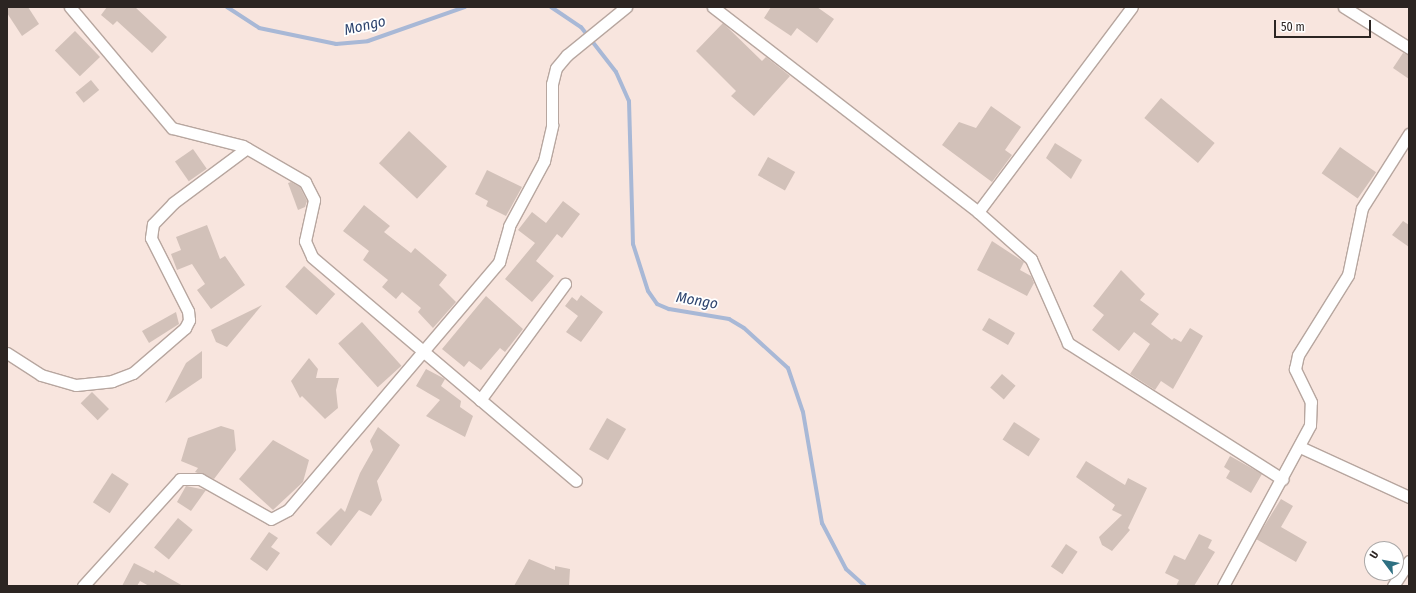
<!DOCTYPE html>
<html>
<head>
<meta charset="utf-8">
<style>
	body { margin:0 }
	#map { position:relative; width:1416px; height:593px; overflow:hidden; background:#f8e5de; font-family:"Fira Sans Condensed",sans-serif }
	div>[style] { position:absolute }
	[style*='--x'] { left:calc(var(--x)*1px); top:calc(var(--y)*1px); width:calc(var(--w)*1px); rotate:calc(var(--a)*1deg) }
	.stream>* { height:4px; margin:-2px; padding:0 2px; transform-origin:2px; border-radius:2px; background:#a8b8d6 }
	.building>* { inset:0; background:#d2c1b9; transform-origin:0 0 }
	.roads { filter:drop-shadow(1px 0 #b7a69f) drop-shadow(-1px 0 #b7a69f) drop-shadow(0 1px #b7a69f) drop-shadow(0 -1px #b7a69f) }
	.street>* { height:11px; margin:-5.5px; padding:0 5.5px; transform-origin:5.5px; border-radius:5.5px; background:#fff }
	span { translate:-50% -50%; white-space:nowrap; text-align:center; line-height:1.15; -webkit-text-stroke:3.5px #fff; paint-order:stroke }
	.water-label { font-size:15px; color:#2f456f; font-style:italic }
	.frame { position:absolute; inset:0; border:8px solid #2c2522; pointer-events:none }
	.north { position:absolute; left:1364px; top:541px; width:40px; height:40px; box-sizing:border-box; background:#fff; border:1px solid #aba8a7; border-radius:50%; rotate:302deg; font-size:11px; font-weight:700; line-height:16px; text-align:center; color:#2c2522 }
	.north::after { content:''; display:block; margin:auto; width:14px; height:18px; background:#2e7082; clip-path:polygon(50% 0,100% 100%,50% 72%,0 100%) }
	.scale { position:absolute; left:1274px; top:20px; width:97px; height:18px; box-sizing:border-box; border:2px solid #2c2522; border-top:0; padding-left:5px; font-size:12px; line-height:14px; white-space:nowrap; color:#2c2522; -webkit-text-stroke:3px #fff; paint-order:stroke }
</style>
</head>
<body>
<div id="map">
	<div class="stream">
		<i style="--x:227;--y:7;--w:38;--a:33"></i>
		<i style="--x:259;--y:28;--w:79;--a:11.7"></i>
		<i style="--x:336;--y:44;--w:32;--a:-5"></i>
		<i style="--x:368;--y:41;--w:103;--a:-19.3"></i>
		<i style="--x:551;--y:7;--w:36;--a:34"></i>
		<i style="--x:581;--y:27;--w:57;--a:52.1"></i>
		<i style="--x:616;--y:72;--w:32;--a:66"></i>
		<i style="--x:629;--y:101;--w:143;--a:88.4"></i>
		<i style="--x:633;--y:244;--w:49;--a:72.3"></i>
		<i style="--x:648;--y:291;--w:16;--a:55"></i>
		<i style="--x:657;--y:304;--w:13;--a:23"></i>
		<i style="--x:669;--y:309;--w:61;--a:9.5"></i>
		<i style="--x:729;--y:319;--w:17;--a:31"></i>
		<i style="--x:744;--y:328;--w:59;--a:42.3"></i>
		<i style="--x:788;--y:368;--w:46;--a:71.2"></i>
		<i style="--x:803;--y:412;--w:113;--a:80.3"></i>
		<i style="--x:822;--y:523;--w:52;--a:62.4"></i>
		<i style="--x:846;--y:569;--w:25;--a:42"></i>
	</div>
	<div class="building">
		<i style="clip-path:polygon(7px 7px,28px 7px,39px 24px,22px 36px,7px 13px)"></i>
		<i style="clip-path:polygon(107px 7px,135px 7px,167px 37px,152px 53px,117px 21px,113px 25px,101px 15px)"></i>
		<i style="clip-path:polygon(771px 7px,817px 7px,834px 19px,817px 43px,797px 28px,791px 36px,764px 18px)"></i>
		<i style="clip-path:polygon(723px 23px,762px 61px,766px 57px,790px 76px,754px 116px,731px 96px,736px 91px,696px 51px)"></i>
		<i style="left:75px;top:31px;width:36px;height:28px;rotate:46deg"></i>
		<i style="clip-path:polygon(1403px 53px,1409px 55px,1409px 79px,1393px 68px)"></i>
		<i style="left:91px;top:80px;width:13px;height:20px;rotate:51deg"></i>
		<i style="left:1161px;top:98px;width:70px;height:26px;rotate:40deg"></i>
		<i style="clip-path:polygon(991px 106px,1021px 127px,1005px 150px,1012px 155px,992px 182px,942px 145px,959px 122px,976px 128px)"></i>
		<i style="left:409px;top:131px;width:52px;height:44px;rotate:43deg"></i>
		<i style="clip-path:polygon(1055px 143px,1082px 160px,1071px 179px,1046px 158px)"></i>
		<i style="left:1340px;top:147px;width:44px;height:32px;rotate:35deg"></i>
		<i style="left:193px;top:149px;width:24px;height:22px;rotate:55deg"></i>
		<i style="left:768px;top:157px;width:31px;height:21px;rotate:29deg"></i>
		<i style="clip-path:polygon(487px 170px,522px 187px,506px 216px,486px 206px,488px 201px,475px 194px)"></i>
		<i style="clip-path:polygon(291px 182px,300px 187px,307px 201px,305px 207px,298px 210px,288px 183px)"></i>
		<i style="clip-path:polygon(563px 201px,580px 214px,562px 238px,557px 234px,536px 261px,554px 276px,532px 302px,505px 279px,535px 243px,518px 230px,532px 212px,546px 223px)"></i>
		<i style="clip-path:polygon(364px 205px,390px 226px,384px 232px,411px 253px,415px 248px,447px 275px,439px 285px,456px 302px,433px 328px,418px 312px,421px 308px,402px 292px,396px 299px,382px 287px,388px 280px,363px 260px,369px 251px,343px 231px)"></i>
		<i style="clip-path:polygon(1403px 221px,1409px 225px,1409px 247px,1392px 235px)"></i>
		<i style="clip-path:polygon(207px 225px,220px 259px,225px 256px,245px 285px,211px 309px,197px 290px,205px 284px,192px 264px,177px 270px,171px 254px,181px 250px,176px 237px)"></i>
		<i style="clip-path:polygon(992px 241px,1024px 262px,1020px 270px,1031px 276px,1034px 283px,1027px 296px,977px 270px)"></i>
		<i style="left:304px;top:266px;width:42px;height:28px;rotate:42deg"></i>
		<i style="clip-path:polygon(1121px 270px,1145px 294px,1140px 300px,1159px 314px,1151px 324px,1172px 340px,1174px 338px,1181px 342px,1190px 328px,1203px 336px,1173px 389px,1161px 381px,1155px 390px,1130px 374px,1150px 344px,1134px 332px,1119px 351px,1092px 330px,1104px 315px,1093px 306px)"></i>
		<i style="clip-path:polygon(581px 295px,603px 312px,581px 342px,566px 332px,578px 316px,565px 306px,572px 297px,577px 301px)"></i>
		<i style="clip-path:polygon(486px 296px,523px 329px,505px 352px,500px 348px,481px 370px,469px 361px,464px 367px,442px 349px)"></i>
		<i style="clip-path:polygon(262px 305px,227px 347px,216px 342px,211px 330px)"></i>
		<i style="clip-path:polygon(176px 312px,179px 324px,149px 343px,142px 331px)"></i>
		<i style="left:989px;top:318px;width:30px;height:14px;rotate:30deg"></i>
		<i style="left:362px;top:322px;width:59px;height:32px;rotate:48deg"></i>
		<i style="clip-path:polygon(202px 351px,202px 378px,165px 403px,186px 363px)"></i>
		<i style="clip-path:polygon(309px 358px,318px 369px,316px 378px,339px 378px,336px 390px,338px 408px,325px 419px,302px 396px,300px 398px,291px 381px)"></i>
		<i style="clip-path:polygon(426px 369px,445px 379px,441px 386px,461px 401px,460px 407px,473px 416px,465px 437px,426px 416px,440px 400px,416px 386px)"></i>
		<i style="left:1002px;top:374px;width:18px;height:18px;rotate:41deg"></i>
		<i style="left:92px;top:392px;width:24px;height:16px;rotate:45deg"></i>
		<i style="left:607px;top:418px;width:22px;height:36px;rotate:30deg"></i>
		<i style="left:1014px;top:422px;width:31px;height:21px;rotate:33deg"></i>
		<i style="clip-path:polygon(221px 426px,234px 430px,236px 450px,214px 479px,195px 472px,198px 468px,181px 461px,188px 438px)"></i>
		<i style="clip-path:polygon(378px 427px,400px 445px,377px 481px,382px 500px,371px 516px,359px 510px,331px 546px,316px 533px,341px 508px,345px 512px,360px 473px,373px 450px,370px 441px)"></i>
		<i style="clip-path:polygon(273px 440px,309px 460px,303px 482px,273px 510px,239px 479px)"></i>
		<i style="clip-path:polygon(1230px 456px,1262px 474px,1251px 493px,1226px 478px,1230px 471px,1224px 467px)"></i>
		<i style="clip-path:polygon(1086px 461px,1125px 485px,1128px 478px,1147px 488px,1128px 528px,1130px 530px,1112px 551px,1102px 545px,1099px 537px,1122px 515px,1112px 510px,1115px 505px,1076px 477px)"></i>
		<i style="left:112px;top:473px;width:20px;height:35px;rotate:33deg"></i>
		<i style="clip-path:polygon(186px 486px,206px 490px,191px 511px,177px 502px)"></i>
		<i style="clip-path:polygon(1281px 499px,1293px 506px,1281px 527px,1307px 542px,1296px 562px,1256px 539px)"></i>
		<i style="left:178px;top:518px;width:19px;height:38px;rotate:39deg"></i>
		<i style="clip-path:polygon(269px 532px,278px 538px,271px 547px,280px 553px,267px 571px,250px 559px)"></i>
		<i style="clip-path:polygon(1199px 534px,1212px 540px,1208px 548px,1215px 552px,1194px 586px,1176px 586px,1179px 580px,1165px 573px,1174px 555px,1185px 560px)"></i>
		<i style="left:1066px;top:544px;width:14px;height:27px;rotate:34deg"></i>
		<i style="clip-path:polygon(529px 559px,555px 570px,555px 566px,570px 569px,569px 586px,514px 586px)"></i>
		<i style="clip-path:polygon(134px 563px,154px 573px,155px 570px,183px 586px,149px 586px,140px 581px,137px 586px,122px 586px)"></i>
	</div>
	<div class="roads">
		<div class="street">
			<i style="--x:70;--y:7;--w:158;--a:49.9"></i>
			<i style="--x:172;--y:128;--w:73;--a:14.2"></i>
			<i style="--x:243;--y:146;--w:72;--a:30.1"></i>
			<i style="--x:305;--y:182;--w:20;--a:63"></i>
			<i style="--x:314;--y:200;--w:42;--a:102.4"></i>
			<i style="--x:305;--y:241;--w:17;--a:66"></i>
			<i style="--x:312;--y:257;--w:346;--a:40.3"></i>
			<i style="--x:713;--y:7;--w:335;--a:37.7"></i>
			<i style="--x:978;--y:212;--w:71;--a:41.6"></i>
			<i style="--x:1031;--y:259;--w:92;--a:66.2"></i>
			<i style="--x:1068;--y:343;--w:254;--a:32.4"></i>
			<i style="--x:1344;--y:7;--w:77;--a:32.2"></i>
			<i style="--x:978;--y:212;--w:256;--a:-53.1"></i>
			<i style="--x:7;--y:353;--w:40;--a:32.9"></i>
			<i style="--x:41;--y:375;--w:36;--a:16"></i>
			<i style="--x:76;--y:385;--w:36;--a:-6"></i>
			<i style="--x:112;--y:381;--w:22;--a:-21"></i>
			<i style="--x:133;--y:373;--w:69;--a:-40.9"></i>
			<i style="--x:185;--y:328;--w:9;--a:-63"></i>
			<i style="--x:189;--y:320;--w:9;--a:-96"></i>
			<i style="--x:188;--y:311;--w:82;--a:-116.9"></i>
			<i style="--x:151;--y:238;--w:14;--a:-82"></i>
			<i style="--x:153;--y:224;--w:29;--a:-46"></i>
			<i style="--x:173;--y:203;--w:92;--a:-36.6"></i>
			<i style="--x:480;--y:400;--w:144;--a:-53.8"></i>
			<i style="--x:1300;--y:447;--w:120;--a:24.6"></i>
			<i style="--x:83;--y:586;--w:144;--a:-47.8"></i>
			<i style="--x:180;--y:479;--w:20;--a:0"></i>
			<i style="--x:200;--y:479;--w:81;--a:29.4"></i>
			<i style="--x:271;--y:519;--w:19;--a:-28"></i>
			<i style="--x:288;--y:510;--w:326;--a:-49.6"></i>
			<i style="--x:499;--y:262;--w:37;--a:-74"></i>
			<i style="--x:509;--y:226;--w:74;--a:-61.7"></i>
			<i style="--x:544;--y:161;--w:37;--a:-77"></i>
			<i style="--x:552;--y:125;--w:41;--a:-90"></i>
			<i style="--x:552;--y:84;--w:16;--a:-76"></i>
			<i style="--x:556;--y:68;--w:17;--a:-50"></i>
			<i style="--x:567;--y:55;--w:76;--a:-39.1"></i>
			<i style="--x:1223;--y:586;--w:183;--a:-61.6"></i>
			<i style="--x:1310;--y:425;--w:23;--a:-88"></i>
			<i style="--x:1311;--y:402;--w:37;--a:-116"></i>
			<i style="--x:1295;--y:369;--w:14;--a:-78"></i>
			<i style="--x:1298;--y:355;--w:94;--a:-58"></i>
			<i style="--x:1348;--y:275;--w:68;--a:-78.2"></i>
			<i style="--x:1362;--y:208;--w:88;--a:-57.6"></i>
			<i style="--x:1393;--y:586;--w:30;--a:-57"></i>
		</div>
	</div>
	<div class="water-label">
		<span style="left:365px;top:26px;rotate:-13deg">Mongo</span>
		<span style="left:697px;top:301px;rotate:10deg">Mongo</span>
	</div>
	<div class="frame"></div>
	<div class="north">U</div>
	<div class="scale">50 m</div>
</div>
</body>
</html>
